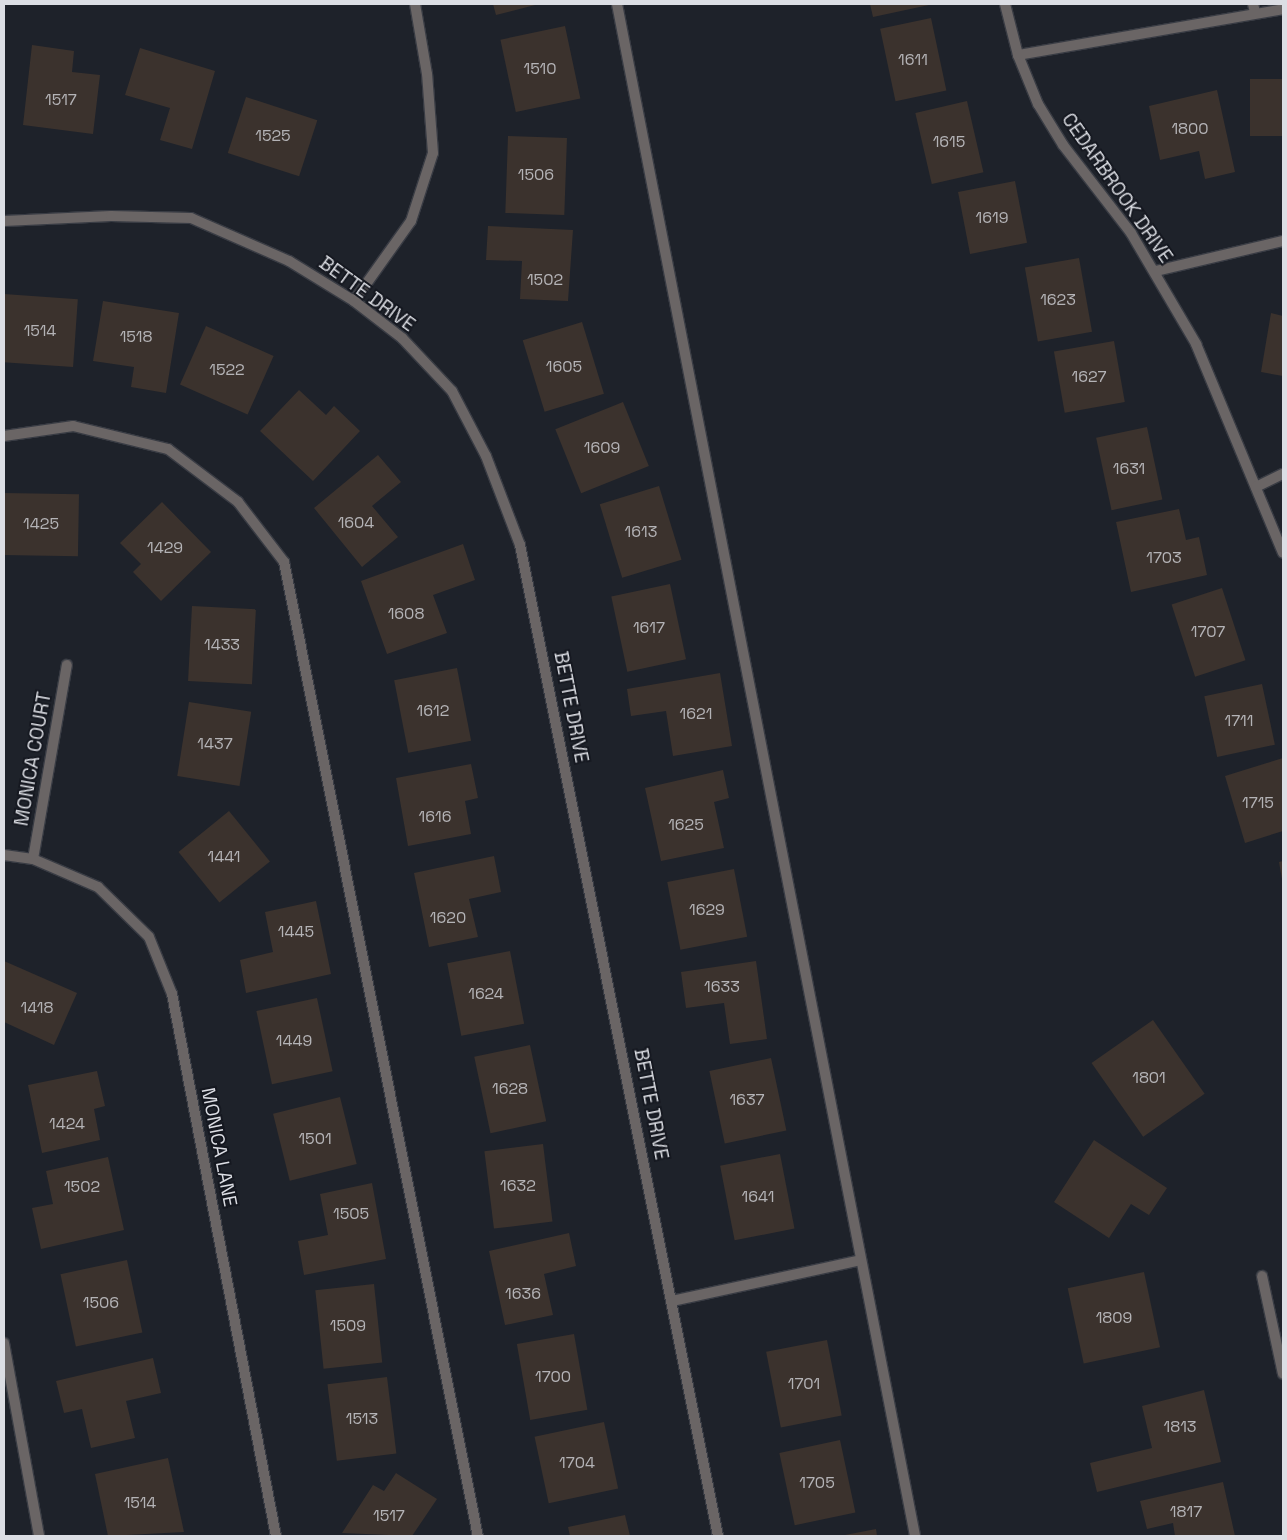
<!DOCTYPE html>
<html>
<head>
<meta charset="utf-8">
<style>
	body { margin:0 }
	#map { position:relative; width:1287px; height:1540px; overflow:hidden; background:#1e222a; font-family:"Space Grotesk",sans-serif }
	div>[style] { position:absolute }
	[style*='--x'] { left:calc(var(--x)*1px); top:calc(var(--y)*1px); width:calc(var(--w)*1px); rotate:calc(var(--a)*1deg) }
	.building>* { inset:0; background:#3b322d; transform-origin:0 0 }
	.roads { filter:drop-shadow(1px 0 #393c44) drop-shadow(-1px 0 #393c44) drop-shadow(0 1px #393c44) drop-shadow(0 -1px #393c44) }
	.service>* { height:10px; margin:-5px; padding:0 5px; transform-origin:5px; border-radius:5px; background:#6a6565 }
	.minor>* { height:10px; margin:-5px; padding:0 5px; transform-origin:5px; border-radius:5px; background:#6a6565 }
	span { translate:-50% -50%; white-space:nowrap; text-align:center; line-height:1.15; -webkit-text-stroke:4px #151820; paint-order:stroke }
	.number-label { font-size:16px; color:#b4b3b6 }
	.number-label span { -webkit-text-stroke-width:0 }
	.street-label { font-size:19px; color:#dcdee4 }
	.frame { position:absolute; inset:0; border:5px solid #dcdee4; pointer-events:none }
</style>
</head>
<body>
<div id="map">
	<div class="building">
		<i style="clip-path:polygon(493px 4px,539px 4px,496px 15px)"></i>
		<i style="clip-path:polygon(870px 4px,929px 4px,929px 5px,873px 17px)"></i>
		<i style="left:931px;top:18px;width:74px;height:52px;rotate:78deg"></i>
		<i style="left:565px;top:26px;width:74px;height:66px;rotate:78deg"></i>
		<i style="clip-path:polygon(32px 45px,74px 51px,72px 72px,100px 75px,93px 134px,23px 125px)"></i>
		<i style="clip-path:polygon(140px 48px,215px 71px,192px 149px,160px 140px,170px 108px,125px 95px)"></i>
		<i style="left:1250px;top:79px;width:33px;height:57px"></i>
		<i style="clip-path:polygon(1217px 90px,1235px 172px,1205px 179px,1199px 151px,1160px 160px,1149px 106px)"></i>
		<i style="left:246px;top:97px;width:75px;height:59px;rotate:18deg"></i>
		<i style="left:967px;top:101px;width:73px;height:53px;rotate:77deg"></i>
		<i style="left:508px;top:136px;width:59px;height:77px;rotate:2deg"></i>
		<i style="left:1015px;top:181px;width:63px;height:58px;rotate:79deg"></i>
		<i style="clip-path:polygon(488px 226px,573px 230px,568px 301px,520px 299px,522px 261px,486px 260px)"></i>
		<i style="left:1079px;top:258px;width:75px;height:55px;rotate:80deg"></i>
		<i style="left:4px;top:294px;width:74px;height:68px;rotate:4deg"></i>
		<i style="clip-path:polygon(103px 301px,179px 313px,166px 393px,131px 387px,134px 367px,93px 361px)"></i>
		<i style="clip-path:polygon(1271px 313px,1283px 316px,1283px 376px,1261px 372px)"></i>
		<i style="left:582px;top:322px;width:75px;height:62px;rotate:73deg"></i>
		<i style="left:206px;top:326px;width:74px;height:64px;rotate:24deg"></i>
		<i style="left:1114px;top:341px;width:62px;height:61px;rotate:80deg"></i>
		<i style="clip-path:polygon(299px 390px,326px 415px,334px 406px,360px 431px,313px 481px,260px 431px)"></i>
		<i style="left:623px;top:402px;width:69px;height:73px;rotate:68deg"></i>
		<i style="left:1147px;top:427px;width:74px;height:52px;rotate:78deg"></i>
		<i style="clip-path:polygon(378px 455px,401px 482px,372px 506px,398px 537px,362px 567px,314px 508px)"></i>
		<i style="left:659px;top:486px;width:77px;height:62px;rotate:73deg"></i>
		<i style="left:4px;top:493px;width:75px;height:62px;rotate:1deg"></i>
		<i style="clip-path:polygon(162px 502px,211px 552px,161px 601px,133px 572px,141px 564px,120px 543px)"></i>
		<i style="clip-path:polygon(1179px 509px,1186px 540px,1199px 537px,1207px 575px,1131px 592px,1116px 522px)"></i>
		<i style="clip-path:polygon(463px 544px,475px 580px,433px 595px,447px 633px,387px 654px,361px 581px)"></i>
		<i style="left:670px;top:584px;width:77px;height:60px;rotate:78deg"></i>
		<i style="left:1222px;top:588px;width:76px;height:53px;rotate:72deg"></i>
		<i style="left:192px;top:606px;width:64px;height:75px;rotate:3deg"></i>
		<i style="left:457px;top:668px;width:74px;height:64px;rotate:79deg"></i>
		<i style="clip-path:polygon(720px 673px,732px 746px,673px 756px,666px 711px,631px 716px,627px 689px)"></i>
		<i style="left:1262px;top:684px;width:62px;height:59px;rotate:78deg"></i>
		<i style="left:189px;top:702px;width:63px;height:75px;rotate:9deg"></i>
		<i style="clip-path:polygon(1283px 758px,1283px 831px,1245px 843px,1225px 776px)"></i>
		<i style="clip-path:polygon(471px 764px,478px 798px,465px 801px,471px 834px,408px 846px,396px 778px)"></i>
		<i style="clip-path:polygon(723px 770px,729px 798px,714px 802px,724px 848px,661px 861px,645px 788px)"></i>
		<i style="left:229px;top:811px;width:65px;height:65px;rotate:51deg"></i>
		<i style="clip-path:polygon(494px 856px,501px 892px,469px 899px,478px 937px,429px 947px,414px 873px)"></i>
		<i style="clip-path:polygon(1283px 861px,1283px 879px,1282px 879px,1279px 862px)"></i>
		<i style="left:734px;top:869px;width:69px;height:68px;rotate:79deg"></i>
		<i style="clip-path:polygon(316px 901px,331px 974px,246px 993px,240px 960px,273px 952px,265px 912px)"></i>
		<i style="left:510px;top:951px;width:74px;height:64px;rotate:79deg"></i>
		<i style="clip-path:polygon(4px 961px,77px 993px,54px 1045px,4px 1022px)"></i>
		<i style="clip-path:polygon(756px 961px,767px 1039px,730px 1044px,724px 1003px,686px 1008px,681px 972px)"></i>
		<i style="left:317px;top:998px;width:75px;height:62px;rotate:78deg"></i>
		<i style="left:1153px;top:1020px;width:90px;height:75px;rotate:55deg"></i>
		<i style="left:530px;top:1045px;width:78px;height:57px;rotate:78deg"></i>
		<i style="left:771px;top:1058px;width:74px;height:63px;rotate:78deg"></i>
		<i style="clip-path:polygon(97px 1071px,105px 1106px,94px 1109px,100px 1140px,42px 1153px,28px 1085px)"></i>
		<i style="left:340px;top:1097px;width:69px;height:69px;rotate:76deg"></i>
		<i style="clip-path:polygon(1094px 1140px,1167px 1188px,1149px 1215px,1131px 1204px,1109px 1238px,1054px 1202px)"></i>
		<i style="left:543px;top:1144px;width:78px;height:59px;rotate:83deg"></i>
		<i style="left:780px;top:1154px;width:76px;height:61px;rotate:79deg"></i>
		<i style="clip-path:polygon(108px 1157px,124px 1230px,41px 1249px,32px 1208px,53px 1204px,46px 1171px)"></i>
		<i style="clip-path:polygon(372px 1183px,386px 1259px,304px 1275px,298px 1241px,328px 1235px,320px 1194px)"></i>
		<i style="clip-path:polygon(569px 1233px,576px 1266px,544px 1274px,553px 1315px,505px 1325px,489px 1251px)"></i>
		<i style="left:127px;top:1260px;width:74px;height:68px;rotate:78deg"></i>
		<i style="left:1144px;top:1272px;width:77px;height:78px;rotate:78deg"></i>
		<i style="left:374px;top:1284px;width:79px;height:59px;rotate:84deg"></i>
		<i style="left:574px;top:1334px;width:77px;height:58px;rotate:80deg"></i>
		<i style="left:827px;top:1340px;width:77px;height:62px;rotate:79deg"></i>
		<i style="clip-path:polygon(153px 1358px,161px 1393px,126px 1401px,135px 1438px,91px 1448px,82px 1409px,64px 1413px,56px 1381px)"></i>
		<i style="left:387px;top:1377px;width:77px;height:60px;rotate:83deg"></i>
		<i style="clip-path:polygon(1204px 1390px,1221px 1462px,1097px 1492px,1090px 1463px,1152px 1448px,1142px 1406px)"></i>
		<i style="left:604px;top:1422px;width:68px;height:71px;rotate:78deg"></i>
		<i style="left:840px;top:1440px;width:74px;height:62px;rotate:78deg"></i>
		<i style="clip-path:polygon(168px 1458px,184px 1532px,108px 1536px,95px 1474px)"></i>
		<i style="clip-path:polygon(396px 1473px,437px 1499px,412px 1536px,342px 1533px,373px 1485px,384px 1491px)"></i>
		<i style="clip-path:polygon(1223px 1482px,1235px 1536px,1175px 1536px,1173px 1523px,1147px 1529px,1140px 1501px)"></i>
		<i style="clip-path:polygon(625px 1515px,630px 1536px,570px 1536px,568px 1527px)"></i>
		<i style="clip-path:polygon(876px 1529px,877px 1536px,845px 1536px,845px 1535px)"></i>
	</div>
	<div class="roads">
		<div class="service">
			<i style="--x:617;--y:4;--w:1561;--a:78.99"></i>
			<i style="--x:1253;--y:4;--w:8;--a:76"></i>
			<i style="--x:1156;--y:271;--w:130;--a:-13.3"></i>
			<i style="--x:4;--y:436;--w:70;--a:-8.2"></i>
			<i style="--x:73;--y:426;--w:98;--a:13.6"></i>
			<i style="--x:168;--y:449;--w:88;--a:37.1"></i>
			<i style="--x:238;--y:502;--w:76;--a:52.5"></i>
			<i style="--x:284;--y:562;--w:993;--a:78.74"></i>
			<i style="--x:672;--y:1301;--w:193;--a:-12.2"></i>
			<i style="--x:4;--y:1343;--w:196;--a:79.7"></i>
		</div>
		<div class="minor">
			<i style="--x:1005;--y:4;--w:53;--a:75.7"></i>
			<i style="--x:1018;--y:55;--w:53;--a:67.8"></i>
			<i style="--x:1038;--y:104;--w:48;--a:58.6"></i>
			<i style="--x:1063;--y:145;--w:111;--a:52.3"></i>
			<i style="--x:1131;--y:233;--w:129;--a:59.6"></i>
			<i style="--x:1196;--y:344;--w:226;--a:67.4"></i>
			<i style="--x:1018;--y:55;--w:269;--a:-9.8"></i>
			<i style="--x:4;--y:221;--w:107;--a:-2.7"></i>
			<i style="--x:111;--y:216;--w:80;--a:1.4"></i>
			<i style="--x:191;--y:218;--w:107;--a:23.7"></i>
			<i style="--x:289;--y:261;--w:76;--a:31.6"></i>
			<i style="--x:354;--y:301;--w:61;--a:37.6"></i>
			<i style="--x:402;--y:338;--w:73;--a:46.7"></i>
			<i style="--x:452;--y:391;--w:73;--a:62.4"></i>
			<i style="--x:486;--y:456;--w:95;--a:69.1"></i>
			<i style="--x:520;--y:545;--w:1011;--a:78.7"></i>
			<i style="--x:354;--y:301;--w:98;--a:-54.5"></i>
			<i style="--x:411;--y:221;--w:71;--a:-72.1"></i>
			<i style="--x:433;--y:153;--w:79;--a:-94.3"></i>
			<i style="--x:427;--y:74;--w:71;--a:-99.7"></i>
			<i style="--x:1256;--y:487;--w:30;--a:-26"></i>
			<i style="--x:4;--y:855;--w:29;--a:8"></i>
			<i style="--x:33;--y:859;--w:71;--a:23.3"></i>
			<i style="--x:98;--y:887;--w:71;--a:44.4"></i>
			<i style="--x:149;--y:937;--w:61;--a:68"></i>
			<i style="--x:172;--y:994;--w:552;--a:79.14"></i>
			<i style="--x:33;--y:859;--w:197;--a:-80.1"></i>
			<i style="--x:1262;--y:1276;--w:100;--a:77.9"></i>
		</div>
	</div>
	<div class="number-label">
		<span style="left:913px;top:60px">1611</span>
		<span style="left:540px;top:69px">1510</span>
		<span style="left:61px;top:100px">1517</span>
		<span style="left:1190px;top:129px">1800</span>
		<span style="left:273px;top:136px">1525</span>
		<span style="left:949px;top:142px">1615</span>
		<span style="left:536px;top:175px">1506</span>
		<span style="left:992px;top:218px">1619</span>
		<span style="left:545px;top:280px">1502</span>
		<span style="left:1058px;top:300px">1623</span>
		<span style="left:40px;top:331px">1514</span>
		<span style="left:136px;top:337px">1518</span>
		<span style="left:564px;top:367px">1605</span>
		<span style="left:227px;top:370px">1522</span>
		<span style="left:1089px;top:377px">1627</span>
		<span style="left:602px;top:448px">1609</span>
		<span style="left:1129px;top:469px">1631</span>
		<span style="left:356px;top:523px">1604</span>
		<span style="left:41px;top:524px">1425</span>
		<span style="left:641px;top:532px">1613</span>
		<span style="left:165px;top:548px">1429</span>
		<span style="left:1164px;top:558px">1703</span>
		<span style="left:406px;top:614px">1608</span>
		<span style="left:649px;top:628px">1617</span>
		<span style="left:1208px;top:632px">1707</span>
		<span style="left:222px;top:645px">1433</span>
		<span style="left:433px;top:711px">1612</span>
		<span style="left:696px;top:714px">1621</span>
		<span style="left:1239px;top:721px">1711</span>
		<span style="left:215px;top:744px">1437</span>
		<span style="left:1258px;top:803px">1715</span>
		<span style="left:435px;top:817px">1616</span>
		<span style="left:686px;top:825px">1625</span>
		<span style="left:224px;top:857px">1441</span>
		<span style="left:707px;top:910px">1629</span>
		<span style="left:448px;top:918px">1620</span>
		<span style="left:296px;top:932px">1445</span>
		<span style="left:722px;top:987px">1633</span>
		<span style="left:486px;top:994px">1624</span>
		<span style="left:37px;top:1008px">1418</span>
		<span style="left:294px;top:1041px">1449</span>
		<span style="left:1149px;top:1078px">1801</span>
		<span style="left:510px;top:1089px">1628</span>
		<span style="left:747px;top:1100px">1637</span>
		<span style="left:67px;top:1124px">1424</span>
		<span style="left:315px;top:1139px">1501</span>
		<span style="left:518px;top:1186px">1632</span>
		<span style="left:82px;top:1187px">1502</span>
		<span style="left:758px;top:1197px">1641</span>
		<span style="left:351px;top:1214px">1505</span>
		<span style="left:523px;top:1294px">1636</span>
		<span style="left:101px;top:1303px">1506</span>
		<span style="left:1114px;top:1318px">1809</span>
		<span style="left:348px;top:1326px">1509</span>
		<span style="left:553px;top:1377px">1700</span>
		<span style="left:804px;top:1384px">1701</span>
		<span style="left:362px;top:1419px">1513</span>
		<span style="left:1180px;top:1427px">1813</span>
		<span style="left:577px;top:1463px">1704</span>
		<span style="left:817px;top:1483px">1705</span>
		<span style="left:140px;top:1503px">1514</span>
		<span style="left:1186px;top:1512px">1817</span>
		<span style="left:389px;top:1516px">1517</span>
	</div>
	<div class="street-label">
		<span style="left:1117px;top:188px;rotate:55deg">CEDARBROOK DRIVE</span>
		<span style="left:367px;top:294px;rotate:36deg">BETTE DRIVE</span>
		<span style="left:571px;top:707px;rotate:79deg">BETTE DRIVE</span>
		<span style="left:33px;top:759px;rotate:-80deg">MONICA COURT</span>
		<span style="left:651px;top:1104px;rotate:79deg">BETTE DRIVE</span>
		<span style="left:219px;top:1147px;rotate:79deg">MONICA LANE</span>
	</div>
	<div class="frame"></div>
</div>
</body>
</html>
